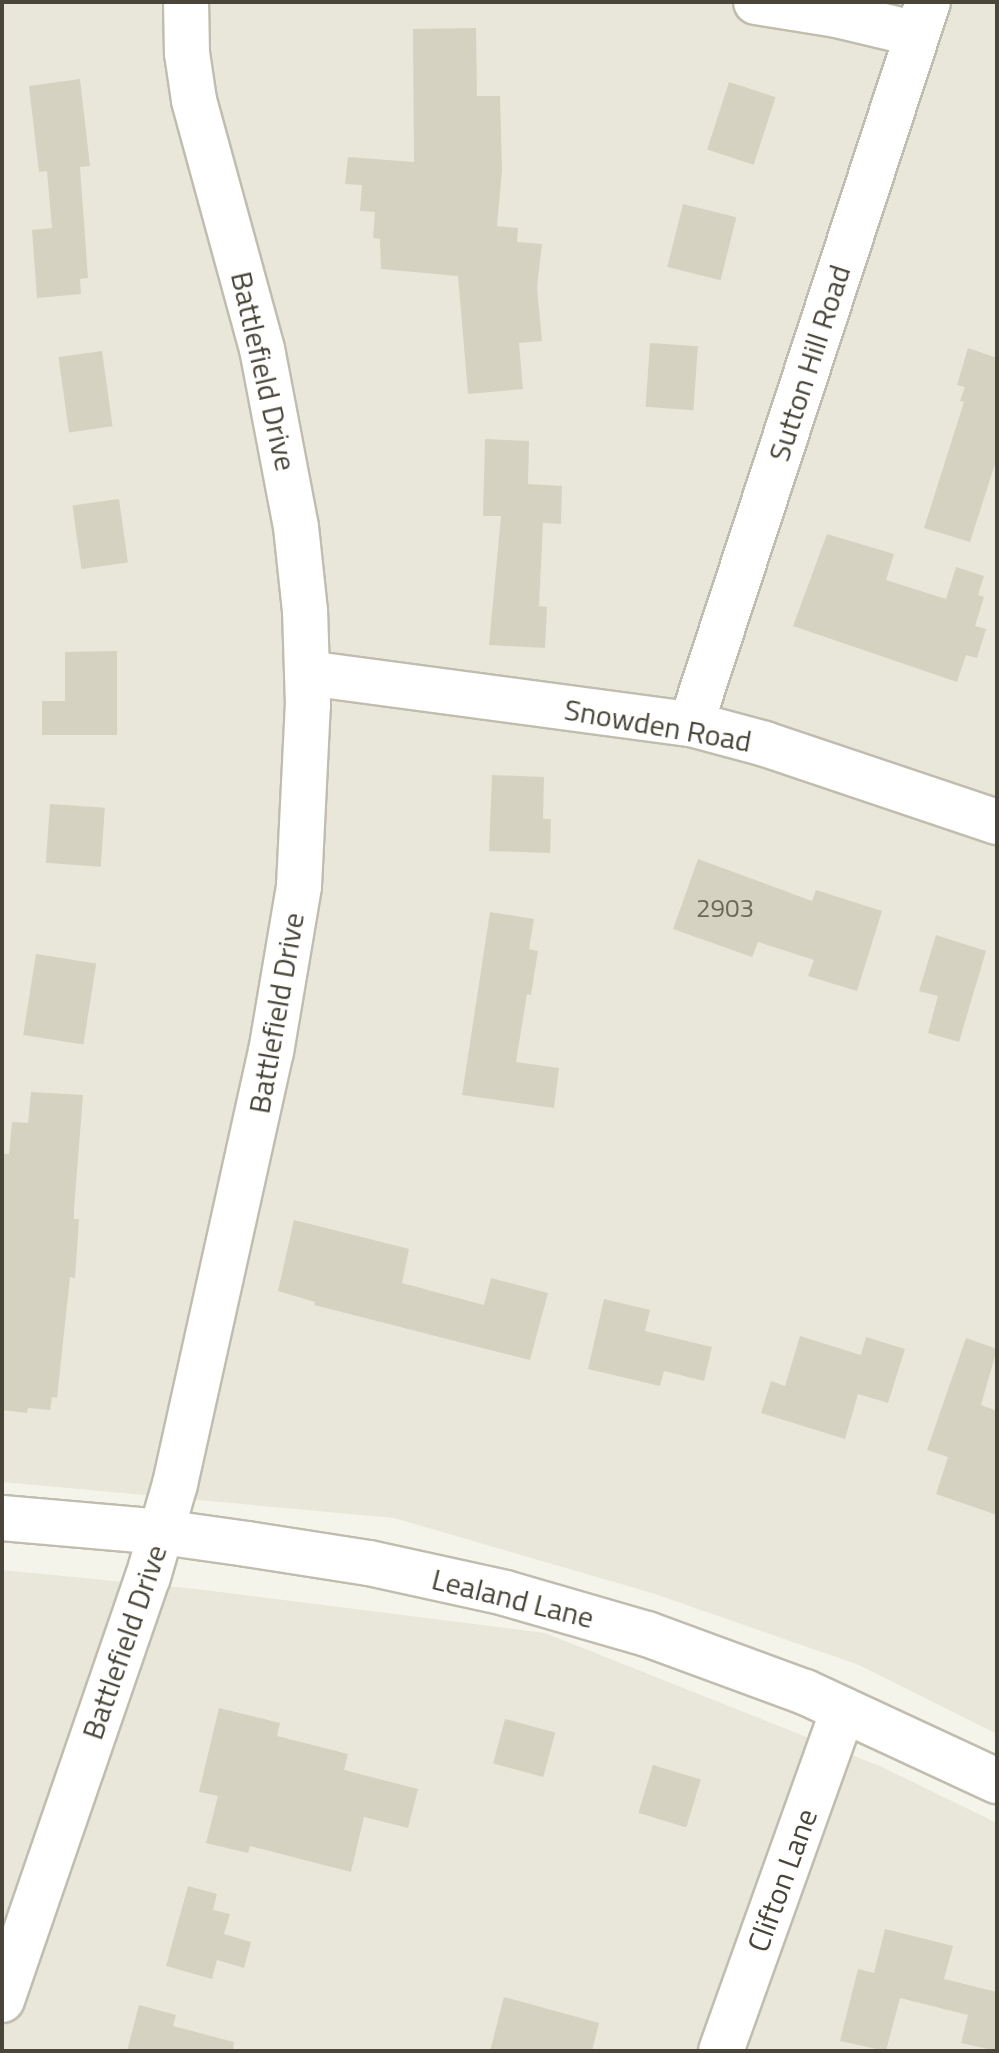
<!DOCTYPE html>
<html>
<head>
<meta charset="utf-8">
<style>
	body { margin:0 }
	#map { position:relative; width:999px; height:2053px; overflow:hidden; background:#f5f4eb; font-family:"Titillium Web",sans-serif }
	div>[style] { position:absolute }
	[style*='--x'] { left:calc(var(--x)*1px); top:calc(var(--y)*1px); width:calc(var(--w)*1px); rotate:calc(var(--a)*1deg) }
	.residential>* { inset:0; background:#e9e7d9 }
	.building>* { inset:0; background:#d6d2c1; transform-origin:0 0 }
	.roads { filter:drop-shadow(2px 0 #c1bdae) drop-shadow(-2px 0 #c1bdae) drop-shadow(0 2px #c1bdae) drop-shadow(0 -2px #c1bdae) }
	.minor>* { height:44px; margin:-22px; padding:0 22px; transform-origin:22px; border-radius:22px; background:#fff }
	span { translate:-50% -50%; white-space:nowrap; text-align:center; line-height:1.15; -webkit-text-stroke:6px #fff; paint-order:stroke }
	.number-label { font-size:26px; color:#6c695b }
	.number-label span { -webkit-text-stroke-width:0 }
	.street-label { font-size:30px; color:#494639 }
	.frame { position:absolute; inset:0; border:4px solid #494639; pointer-events:none }
</style>
</head>
<body>
<div id="map">
	<div class="residential">
		<i style="clip-path:polygon(2px 2px,997px 2px,997px 1734px,859px 1665px,652px 1593px,394px 1518px,2px 1482px)"></i>
		<i style="clip-path:polygon(2px 1570px,196px 1589px,545px 1633px,882px 1767px,997px 1823px,997px 2051px,2px 2051px)"></i>
	</div>
	<div class="building">
		<i style="clip-path:polygon(476px 28px,477px 96px,500px 96px,502px 170px,497px 226px,518px 228px,517px 242px,542px 244px,537px 287px,542px 341px,519px 343px,523px 389px,468px 394px,458px 276px,381px 269px,380px 239px,373px 238px,375px 212px,360px 211px,362px 185px,345px 184px,348px 157px,414px 162px,413px 29px)"></i>
		<i style="clip-path:polygon(80px 79px,90px 166px,80px 167px,88px 278px,80px 279px,81px 294px,37px 298px,32px 230px,52px 228px,47px 171px,39px 172px,29px 86px)"></i>
		<i style="left:729px;top:82px;width:49px;height:71px;rotate:18deg"></i>
		<i style="left:683px;top:204px;width:55px;height:65px;rotate:14deg"></i>
		<i style="left:650px;top:343px;width:48px;height:64px;rotate:4deg"></i>
		<i style="clip-path:polygon(968px 348px,997px 358px,997px 458px,970px 542px,924px 528px,964px 402px,960px 401px,965px 387px,957px 385px)"></i>
		<i style="left:102px;top:351px;width:76px;height:44px;rotate:82deg"></i>
		<i style="clip-path:polygon(485px 439px,529px 441px,528px 484px,562px 486px,561px 524px,543px 523px,539px 606px,547px 607px,545px 648px,489px 645px,501px 516px,483px 516px)"></i>
		<i style="left:119px;top:499px;width:64px;height:47px;rotate:82deg"></i>
		<i style="clip-path:polygon(827px 534px,894px 554px,886px 580px,946px 599px,956px 567px,984px 576px,978px 595px,984px 597px,975px 626px,986px 629px,977px 658px,966px 655px,957px 682px,793px 626px)"></i>
		<i style="clip-path:polygon(117px 651px,117px 735px,42px 735px,42px 701px,65px 701px,65px 652px)"></i>
		<i style="clip-path:polygon(492px 775px,544px 777px,543px 819px,551px 819px,550px 853px,489px 851px)"></i>
		<i style="left:50px;top:804px;width:55px;height:59px;rotate:4deg"></i>
		<i style="clip-path:polygon(698px 859px,812px 901px,816px 890px,882px 911px,857px 991px,808px 976px,814px 960px,758px 942px,752px 957px,673px 929px)"></i>
		<i style="clip-path:polygon(490px 912px,534px 919px,529px 949px,538px 951px,531px 995px,527px 994px,516px 1062px,559px 1068px,554px 1108px,462px 1095px)"></i>
		<i style="clip-path:polygon(936px 935px,986px 951px,959px 1042px,928px 1033px,938px 996px,919px 991px)"></i>
		<i style="left:36px;top:954px;width:61px;height:82px;rotate:9deg"></i>
		<i style="clip-path:polygon(31px 1092px,83px 1095px,74px 1209px,74px 1219px,79px 1219px,75px 1278px,70px 1277px,57px 1398px,52px 1397px,50px 1410px,28px 1408px,27px 1413px,2px 1410px,2px 1154px,9px 1154px,12px 1122px,28px 1123px)"></i>
		<i style="clip-path:polygon(294px 1220px,409px 1249px,402px 1283px,484px 1305px,491px 1278px,548px 1293px,530px 1360px,314px 1305px,315px 1302px,278px 1291px)"></i>
		<i style="clip-path:polygon(604px 1299px,650px 1310px,645px 1331px,712px 1347px,704px 1381px,664px 1371px,660px 1386px,588px 1369px)"></i>
		<i style="clip-path:polygon(800px 1336px,861px 1355px,866px 1337px,905px 1349px,888px 1403px,858px 1394px,845px 1439px,761px 1413px,771px 1381px,785px 1386px)"></i>
		<i style="clip-path:polygon(966px 1338px,997px 1349px,981px 1405px,997px 1411px,997px 1515px,936px 1494px,948px 1457px,927px 1450px)"></i>
		<i style="clip-path:polygon(219px 1708px,280px 1723px,277px 1736px,348px 1754px,344px 1770px,418px 1789px,408px 1828px,364px 1817px,351px 1872px,250px 1846px,248px 1853px,206px 1843px,218px 1796px,199px 1792px)"></i>
		<i style="left:505px;top:1719px;width:52px;height:46px;rotate:15deg"></i>
		<i style="left:653px;top:1765px;width:50px;height:50px;rotate:17deg"></i>
		<i style="clip-path:polygon(188px 1886px,217px 1894px,213px 1910px,230px 1914px,224px 1934px,251px 1942px,244px 1968px,217px 1960px,212px 1979px,166px 1966px)"></i>
		<i style="clip-path:polygon(885px 1929px,953px 1946px,944px 1979px,997px 1992px,997px 2051px,961px 2043px,968px 2015px,900px 1998px,886px 2051px,840px 2041px,858px 1969px,874px 1973px)"></i>
		<i style="clip-path:polygon(504px 1997px,599px 2023px,592px 2051px,490px 2051px)"></i>
		<i style="clip-path:polygon(139px 2005px,176px 2015px,173px 2026px,234px 2042px,233px 2051px,127px 2051px)"></i>
	</div>
	<div class="roads">
		<div class="minor">
			<i style="--x:756;--y:2;--w:82;--a:9.1"></i>
			<i style="--x:837;--y:15;--w:82;--a:13.4"></i>
			<i style="--x:307;--y:673;--w:387;--a:7.6"></i>
			<i style="--x:691;--y:724;--w:77;--a:15.1"></i>
			<i style="--x:765;--y:744;--w:245;--a:18.6"></i>
			<i style="--x:691;--y:724;--w:760;--a:-71.83"></i>
			<i style="--x:2;--y:1518;--w:161;--a:5"></i>
			<i style="--x:162;--y:1532;--w:86;--a:8"></i>
			<i style="--x:247;--y:1544;--w:123;--a:8.9"></i>
			<i style="--x:369;--y:1563;--w:139;--a:12.4"></i>
			<i style="--x:505;--y:1593;--w:148;--a:16.1"></i>
			<i style="--x:647;--y:1634;--w:168;--a:20.2"></i>
			<i style="--x:805;--y:1692;--w:212;--a:24.9"></i>
			<i style="--x:2;--y:2000;--w:447;--a:-71"></i>
			<i style="--x:148;--y:1577;--w:97;--a:-73.8"></i>
			<i style="--x:175;--y:1484;--w:443;--a:-77.5"></i>
			<i style="--x:271;--y:1052;--w:168;--a:-80.4"></i>
			<i style="--x:299;--y:886;--w:181;--a:-87.2"></i>
			<i style="--x:308;--y:705;--w:94;--a:-91.8"></i>
			<i style="--x:305;--y:611;--w:84;--a:-96.1"></i>
			<i style="--x:296;--y:527;--w:181;--a:-100.8"></i>
			<i style="--x:262;--y:349;--w:258;--a:-105.3"></i>
			<i style="--x:194;--y:100;--w:48;--a:-98.5"></i>
			<i style="--x:187;--y:53;--w:51;--a:-91.1"></i>
			<i style="--x:721;--y:2051;--w:362;--a:-70.3"></i>
		</div>
	</div>
	<div class="number-label">
		<span style="left:725px;top:908px">2903</span>
	</div>
	<div class="street-label">
		<span style="left:809px;top:363px;rotate:-72deg">Sutton Hill Road</span>
		<span style="left:264px;top:371px;rotate:77deg">Battlefield Drive</span>
		<span style="left:658px;top:725px;rotate:10deg">Snowden Road</span>
		<span style="left:276px;top:1013px;rotate:-80deg">Battlefield Drive</span>
		<span style="left:513px;top:1598px;rotate:14deg">Lealand Lane</span>
		<span style="left:124px;top:1642px;rotate:-71deg">Battlefield Drive</span>
		<span style="left:782px;top:1880px;rotate:-70deg">Clifton Lane</span>
	</div>
	<div class="frame"></div>
</div>
</body>
</html>
